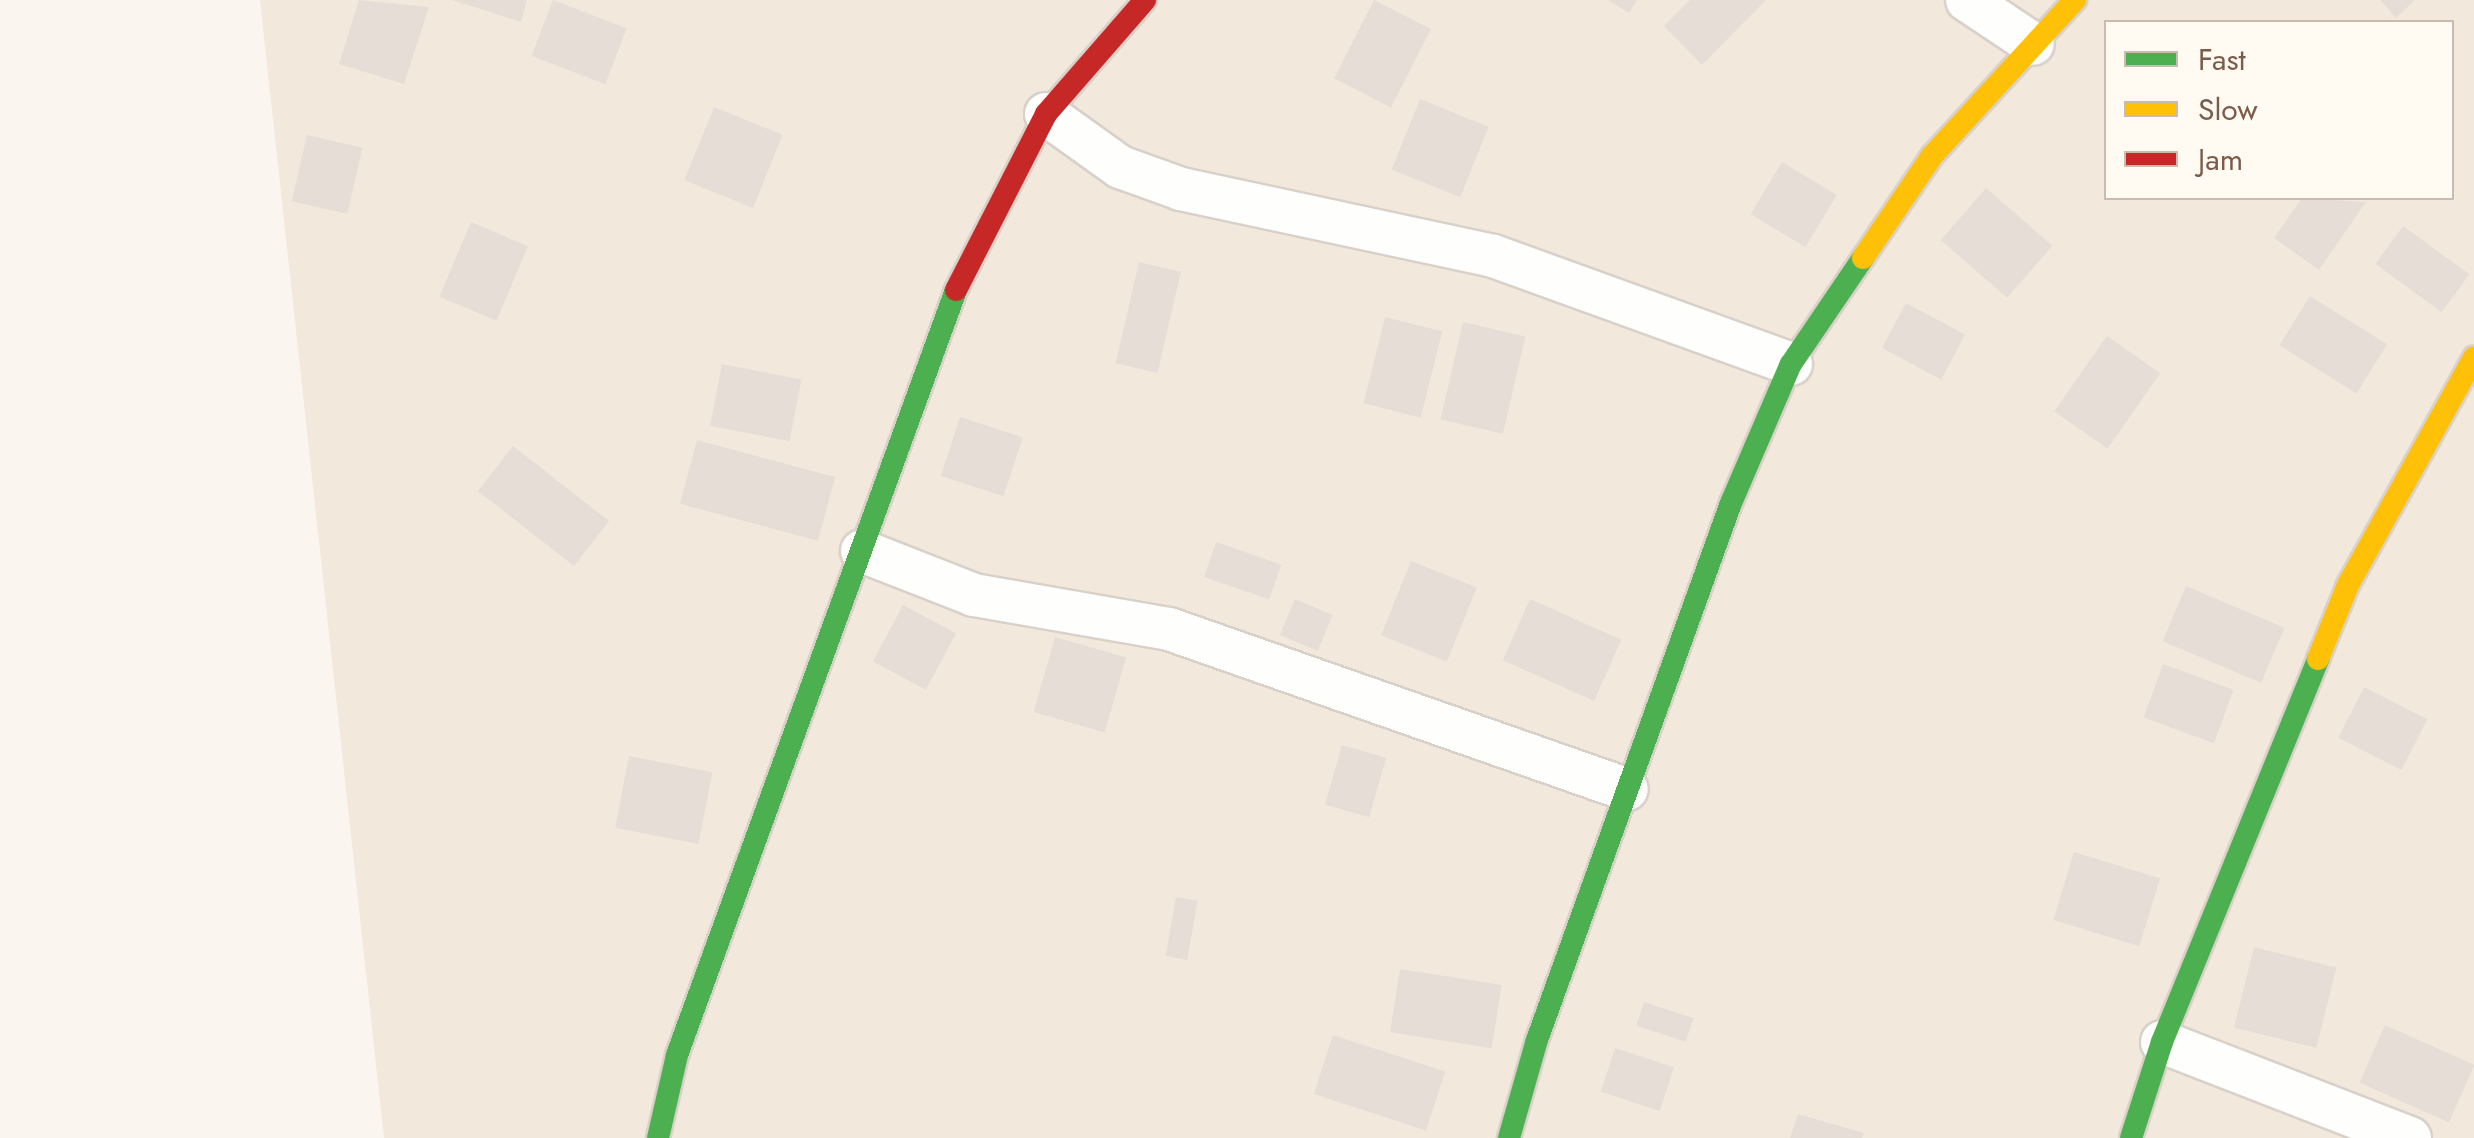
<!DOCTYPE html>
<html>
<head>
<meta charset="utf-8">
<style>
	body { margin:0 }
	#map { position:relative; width:2474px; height:1138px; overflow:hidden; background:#faf5ef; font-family:Jost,sans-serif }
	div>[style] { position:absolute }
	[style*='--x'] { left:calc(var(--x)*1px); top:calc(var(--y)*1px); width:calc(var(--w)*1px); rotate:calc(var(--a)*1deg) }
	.residential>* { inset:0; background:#f3e8dc }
	.building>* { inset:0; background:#e6ded6; transform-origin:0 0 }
	.roads { filter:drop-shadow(2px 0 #d8d1ca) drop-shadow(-2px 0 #d8d1ca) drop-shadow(0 2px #d8d1ca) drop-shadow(0 -2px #d8d1ca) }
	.street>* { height:42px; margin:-21px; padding:0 21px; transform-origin:21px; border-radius:21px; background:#fefefd }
	.fast>* { height:22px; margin:-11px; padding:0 11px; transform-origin:11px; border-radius:11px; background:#4caf50 }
	.slow>* { height:22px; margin:-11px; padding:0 11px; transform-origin:11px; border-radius:11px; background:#ffc107 }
	.jam>* { height:22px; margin:-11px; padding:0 11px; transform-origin:11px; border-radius:11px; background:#c62828 }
	span { translate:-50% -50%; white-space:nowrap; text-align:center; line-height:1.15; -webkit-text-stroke:8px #fffaf2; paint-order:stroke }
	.legend { position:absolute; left:2104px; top:20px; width:350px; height:180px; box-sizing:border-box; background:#fffaf2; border:2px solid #cabbaf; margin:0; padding:12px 18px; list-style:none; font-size:30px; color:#7b5c4b }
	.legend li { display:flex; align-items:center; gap:20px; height:50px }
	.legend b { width:50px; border:2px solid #cabbaf }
</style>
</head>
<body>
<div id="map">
	<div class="residential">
		<i style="clip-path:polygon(evenodd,260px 0,2474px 0,2474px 1138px,384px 1138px,260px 0,2106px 22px,2452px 22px,2452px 198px,2106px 198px,2106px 22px)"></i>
	</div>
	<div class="building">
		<i style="clip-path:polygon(359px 0,429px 7px,404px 84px,339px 64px)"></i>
		<i style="clip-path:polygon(452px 0,527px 0,521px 22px)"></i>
		<i style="left:553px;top:0;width:79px;height:60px;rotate:21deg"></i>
		<i style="left:1374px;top:0;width:64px;height:88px;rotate:27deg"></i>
		<i style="clip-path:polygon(1608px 0,1637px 0,1629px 13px)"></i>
		<i style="clip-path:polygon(1690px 0,1766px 0,1702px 65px,1664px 26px)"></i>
		<i style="clip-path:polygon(2380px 0,2415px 0,2396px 18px)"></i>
		<i style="left:1420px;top:99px;width:74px;height:76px;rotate:22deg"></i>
		<i style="left:714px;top:107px;width:74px;height:79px;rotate:22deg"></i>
		<i style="left:307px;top:135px;width:57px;height:68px;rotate:13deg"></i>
		<i style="left:1782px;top:162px;width:64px;height:61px;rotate:31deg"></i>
		<i style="left:1986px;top:188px;width:88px;height:69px;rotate:41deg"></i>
		<i style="clip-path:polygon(2302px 198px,2366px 202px,2319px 270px,2274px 238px)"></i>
		<i style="left:471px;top:222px;width:62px;height:81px;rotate:23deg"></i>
		<i style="left:2403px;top:226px;width:82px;height:47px;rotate:36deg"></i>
		<i style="left:1139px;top:262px;width:43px;height:104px;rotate:13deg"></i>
		<i style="left:2310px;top:296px;width:91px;height:58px;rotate:32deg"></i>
		<i style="left:1906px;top:303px;width:67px;height:51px;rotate:28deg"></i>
		<i style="left:1385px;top:317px;width:59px;height:89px;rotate:14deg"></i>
		<i style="left:1463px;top:322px;width:64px;height:100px;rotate:13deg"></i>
		<i style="left:2107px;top:336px;width:65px;height:92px;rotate:35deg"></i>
		<i style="left:722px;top:364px;width:81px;height:63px;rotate:11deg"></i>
		<i style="left:960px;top:417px;width:66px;height:62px;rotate:18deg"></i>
		<i style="left:697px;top:440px;width:143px;height:66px;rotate:15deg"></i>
		<i style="left:513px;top:446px;width:122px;height:57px;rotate:38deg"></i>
		<i style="left:1216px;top:542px;width:69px;height:37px;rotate:19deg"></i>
		<i style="left:1411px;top:561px;width:71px;height:80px;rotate:22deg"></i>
		<i style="left:2186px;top:586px;width:107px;height:60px;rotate:23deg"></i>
		<i style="left:1295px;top:599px;width:41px;height:39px;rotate:23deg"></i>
		<i style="left:1530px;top:599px;width:100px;height:67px;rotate:24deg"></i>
		<i style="left:903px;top:605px;width:60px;height:64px;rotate:28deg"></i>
		<i style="left:1055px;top:637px;width:74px;height:78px;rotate:16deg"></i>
		<i style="left:2163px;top:664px;width:75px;height:57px;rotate:20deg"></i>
		<i style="left:2364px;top:687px;width:71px;height:57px;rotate:27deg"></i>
		<i style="left:1342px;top:745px;width:46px;height:62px;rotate:16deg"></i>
		<i style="left:629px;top:756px;width:85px;height:73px;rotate:11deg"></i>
		<i style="left:2074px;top:852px;width:90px;height:71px;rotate:17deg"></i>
		<i style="left:1176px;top:897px;width:22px;height:60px;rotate:10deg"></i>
		<i style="left:2254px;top:947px;width:85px;height:83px;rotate:14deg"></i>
		<i style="left:1400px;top:969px;width:103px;height:64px;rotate:9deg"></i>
		<i style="left:1644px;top:1002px;width:52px;height:25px;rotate:18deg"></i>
		<i style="left:2385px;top:1025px;width:98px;height:63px;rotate:24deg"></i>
		<i style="left:1333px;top:1035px;width:118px;height:62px;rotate:18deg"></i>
		<i style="left:1615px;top:1048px;width:62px;height:46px;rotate:18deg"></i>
		<i style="clip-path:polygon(1798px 1114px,1864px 1133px,1862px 1138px,1790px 1138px)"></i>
	</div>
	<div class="roads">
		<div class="street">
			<i style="--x:1967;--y:0;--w:79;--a:33.7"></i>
			<i style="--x:1046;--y:114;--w:91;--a:35.6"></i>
			<i style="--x:1120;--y:167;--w:65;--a:19.8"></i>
			<i style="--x:1181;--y:189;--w:319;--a:12.1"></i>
			<i style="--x:1493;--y:256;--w:317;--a:19.9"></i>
			<i style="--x:862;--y:551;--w:120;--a:21.4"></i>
			<i style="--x:974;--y:595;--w:198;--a:9.9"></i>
			<i style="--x:1169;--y:629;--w:485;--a:19.3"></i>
			<i style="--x:2162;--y:1042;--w:266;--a:21.2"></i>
		</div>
		<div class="fast">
			<i style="--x:658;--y:1138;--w:85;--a:-77.1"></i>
			<i style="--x:677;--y:1055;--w:814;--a:-69.96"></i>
			<i style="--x:1509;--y:1138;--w:102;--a:-74.1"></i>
			<i style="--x:1537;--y:1040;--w:571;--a:-70.14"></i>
			<i style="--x:1731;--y:503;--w:151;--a:-66.7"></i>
			<i style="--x:1791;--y:364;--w:128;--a:-55.8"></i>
			<i style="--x:2131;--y:1138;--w:101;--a:-72.1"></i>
			<i style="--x:2162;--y:1042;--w:414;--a:-67.8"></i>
		</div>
		<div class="slow">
			<i style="--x:1863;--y:258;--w:123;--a:-55.9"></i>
			<i style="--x:1932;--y:156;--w:212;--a:-47.5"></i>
			<i style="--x:2318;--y:659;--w:80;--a:-67.9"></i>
			<i style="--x:2348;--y:585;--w:260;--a:-61"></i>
		</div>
		<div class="jam">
			<i style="--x:956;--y:290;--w:198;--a:-62.9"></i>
			<i style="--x:1046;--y:114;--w:151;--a:-49"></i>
		</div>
	</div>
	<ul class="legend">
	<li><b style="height:12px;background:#4caf50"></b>Fast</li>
	<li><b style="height:12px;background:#ffc107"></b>Slow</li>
	<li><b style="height:12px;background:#c62828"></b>Jam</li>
	</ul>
</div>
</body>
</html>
